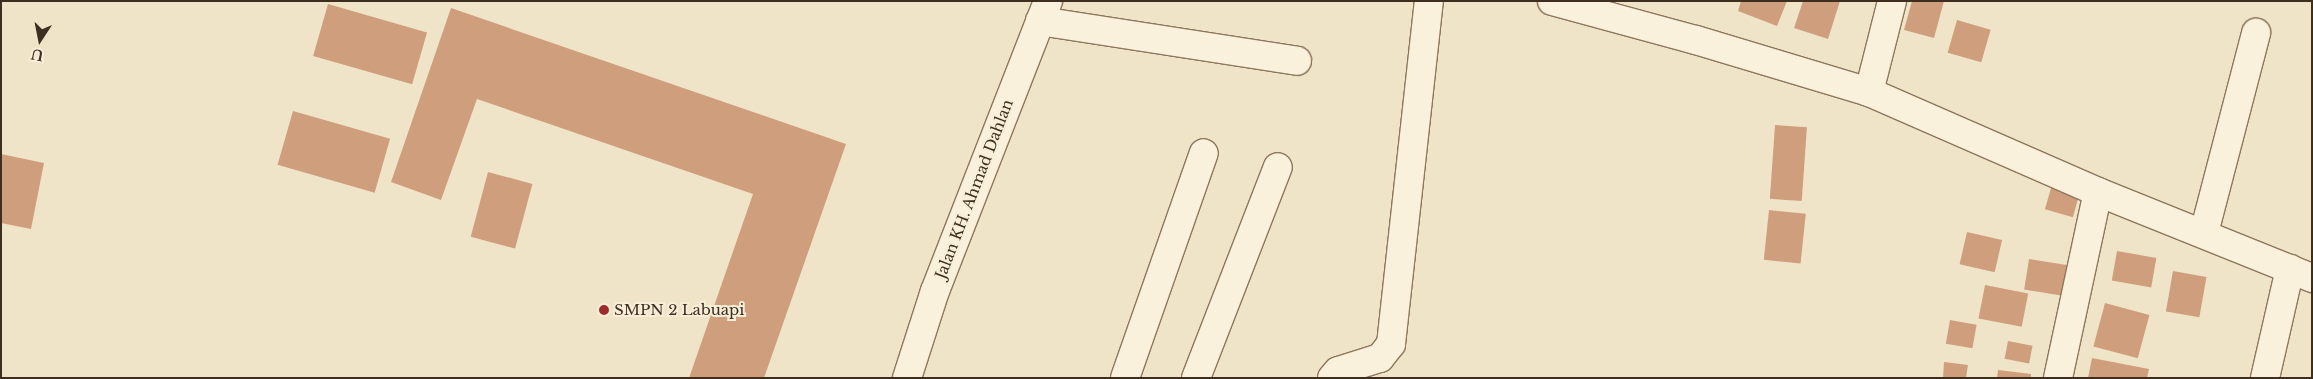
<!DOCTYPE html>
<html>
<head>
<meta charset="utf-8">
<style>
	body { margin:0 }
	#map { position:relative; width:2313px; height:379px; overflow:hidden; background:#f0e4c8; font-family:"Libre Baskerville",serif }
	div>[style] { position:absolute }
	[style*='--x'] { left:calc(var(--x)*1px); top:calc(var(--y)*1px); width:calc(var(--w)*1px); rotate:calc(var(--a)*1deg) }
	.building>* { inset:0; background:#cf9f7d; transform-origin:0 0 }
	.roads { filter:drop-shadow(1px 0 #8d765c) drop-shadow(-1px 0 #8d765c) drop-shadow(0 1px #8d765c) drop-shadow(0 -1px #8d765c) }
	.minor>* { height:28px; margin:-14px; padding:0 14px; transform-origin:14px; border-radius:14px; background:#faf1dc }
	.tertiary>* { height:28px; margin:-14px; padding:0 14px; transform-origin:14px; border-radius:14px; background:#faf1dc }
	.dots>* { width:14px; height:14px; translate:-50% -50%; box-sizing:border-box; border:2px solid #f7eed8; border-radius:50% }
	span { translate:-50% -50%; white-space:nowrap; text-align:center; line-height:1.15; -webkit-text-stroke:4px #f7eed8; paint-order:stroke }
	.street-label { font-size:15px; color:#3d2e20 }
	.poi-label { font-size:15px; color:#3d2e20 }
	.left { translate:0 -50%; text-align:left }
	.frame { position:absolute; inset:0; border:2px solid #3d2e20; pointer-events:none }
	.north { position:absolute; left:15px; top:15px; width:50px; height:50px; -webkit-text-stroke:4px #f7eed8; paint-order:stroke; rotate:191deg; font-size:14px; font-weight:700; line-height:20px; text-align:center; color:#3d2e20 }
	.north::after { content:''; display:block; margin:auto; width:18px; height:22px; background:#3d2e20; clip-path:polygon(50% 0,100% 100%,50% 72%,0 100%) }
</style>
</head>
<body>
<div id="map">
	<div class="building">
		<i style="clip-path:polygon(1741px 1px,1787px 1px,1777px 26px,1738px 11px)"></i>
		<i style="clip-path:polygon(1803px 1px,1840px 1px,1828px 39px,1794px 28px)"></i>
		<i style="clip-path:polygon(1912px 1px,1944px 1px,1934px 38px,1904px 30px)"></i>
		<i style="left:328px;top:4px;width:103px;height:54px;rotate:16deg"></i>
		<i style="clip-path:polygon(451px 8px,846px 144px,764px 378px,689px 378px,753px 194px,477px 99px,441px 200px,391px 182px)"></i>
		<i style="left:1957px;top:20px;width:35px;height:34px;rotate:16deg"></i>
		<i style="left:293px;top:111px;width:101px;height:56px;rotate:16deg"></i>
		<i style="left:1775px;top:125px;width:32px;height:74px;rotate:4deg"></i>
		<i style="clip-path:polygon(1px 154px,44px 163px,31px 229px,1px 223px)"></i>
		<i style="left:488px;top:172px;width:46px;height:67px;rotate:15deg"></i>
		<i style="left:2051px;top:188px;width:29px;height:22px;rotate:16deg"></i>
		<i style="left:1769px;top:210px;width:37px;height:50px;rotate:6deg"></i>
		<i style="left:1967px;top:232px;width:36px;height:33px;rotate:13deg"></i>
		<i style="left:2117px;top:251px;width:40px;height:30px;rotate:10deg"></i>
		<i style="left:2029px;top:259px;width:45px;height:31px;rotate:9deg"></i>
		<i style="left:2173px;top:271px;width:34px;height:41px;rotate:10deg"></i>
		<i style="left:1985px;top:285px;width:44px;height:34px;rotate:11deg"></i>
		<i style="left:2105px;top:303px;width:46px;height:45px;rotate:15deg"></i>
		<i style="left:1950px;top:320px;width:27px;height:24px;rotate:10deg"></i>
		<i style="left:2008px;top:341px;width:25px;height:18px;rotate:11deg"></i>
		<i style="clip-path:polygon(2092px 358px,2149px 369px,2147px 378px,2088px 378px)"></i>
		<i style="clip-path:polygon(1944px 362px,1968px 365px,1966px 378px,1943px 378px)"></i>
		<i style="clip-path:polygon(1998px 370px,2031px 374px,2031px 378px,1997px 378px)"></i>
	</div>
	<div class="roads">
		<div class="minor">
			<i style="--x:1552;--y:1;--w:149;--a:15.2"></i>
			<i style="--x:1696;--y:40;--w:181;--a:16.7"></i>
			<i style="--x:1869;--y:92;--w:250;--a:23.6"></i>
			<i style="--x:2098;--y:192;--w:231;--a:21.9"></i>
			<i style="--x:1040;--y:21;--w:260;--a:8.8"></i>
			<i style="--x:1869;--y:92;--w:94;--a:-75.8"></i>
			<i style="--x:2204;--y:233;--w:207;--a:-75.4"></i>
			<i style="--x:1125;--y:378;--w:238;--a:-70.7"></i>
			<i style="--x:1196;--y:378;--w:226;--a:-68.8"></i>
			<i style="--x:1332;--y:378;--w:9;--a:-49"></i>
			<i style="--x:1338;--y:371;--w:44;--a:-17.2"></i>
			<i style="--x:1380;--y:358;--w:18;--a:-52"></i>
			<i style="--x:1391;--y:344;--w:345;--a:-83.7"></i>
			<i style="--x:2058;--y:378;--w:190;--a:-77.9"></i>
			<i style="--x:2265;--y:378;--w:112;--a:-77.1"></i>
		</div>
		<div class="tertiary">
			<i style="--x:907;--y:378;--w:91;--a:-72.2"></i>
			<i style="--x:935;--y:291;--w:311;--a:-68.7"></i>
		</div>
	</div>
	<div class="dots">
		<i style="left:604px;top:310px;background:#9e2a2b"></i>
	</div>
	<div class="street-label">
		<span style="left:974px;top:189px;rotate:-69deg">Jalan KH. Ahmad Dahlan</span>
	</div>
	<div class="poi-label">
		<span class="left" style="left:614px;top:310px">SMPN 2 Labuapi</span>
	</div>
	<div class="frame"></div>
	<div class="north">U</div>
</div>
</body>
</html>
